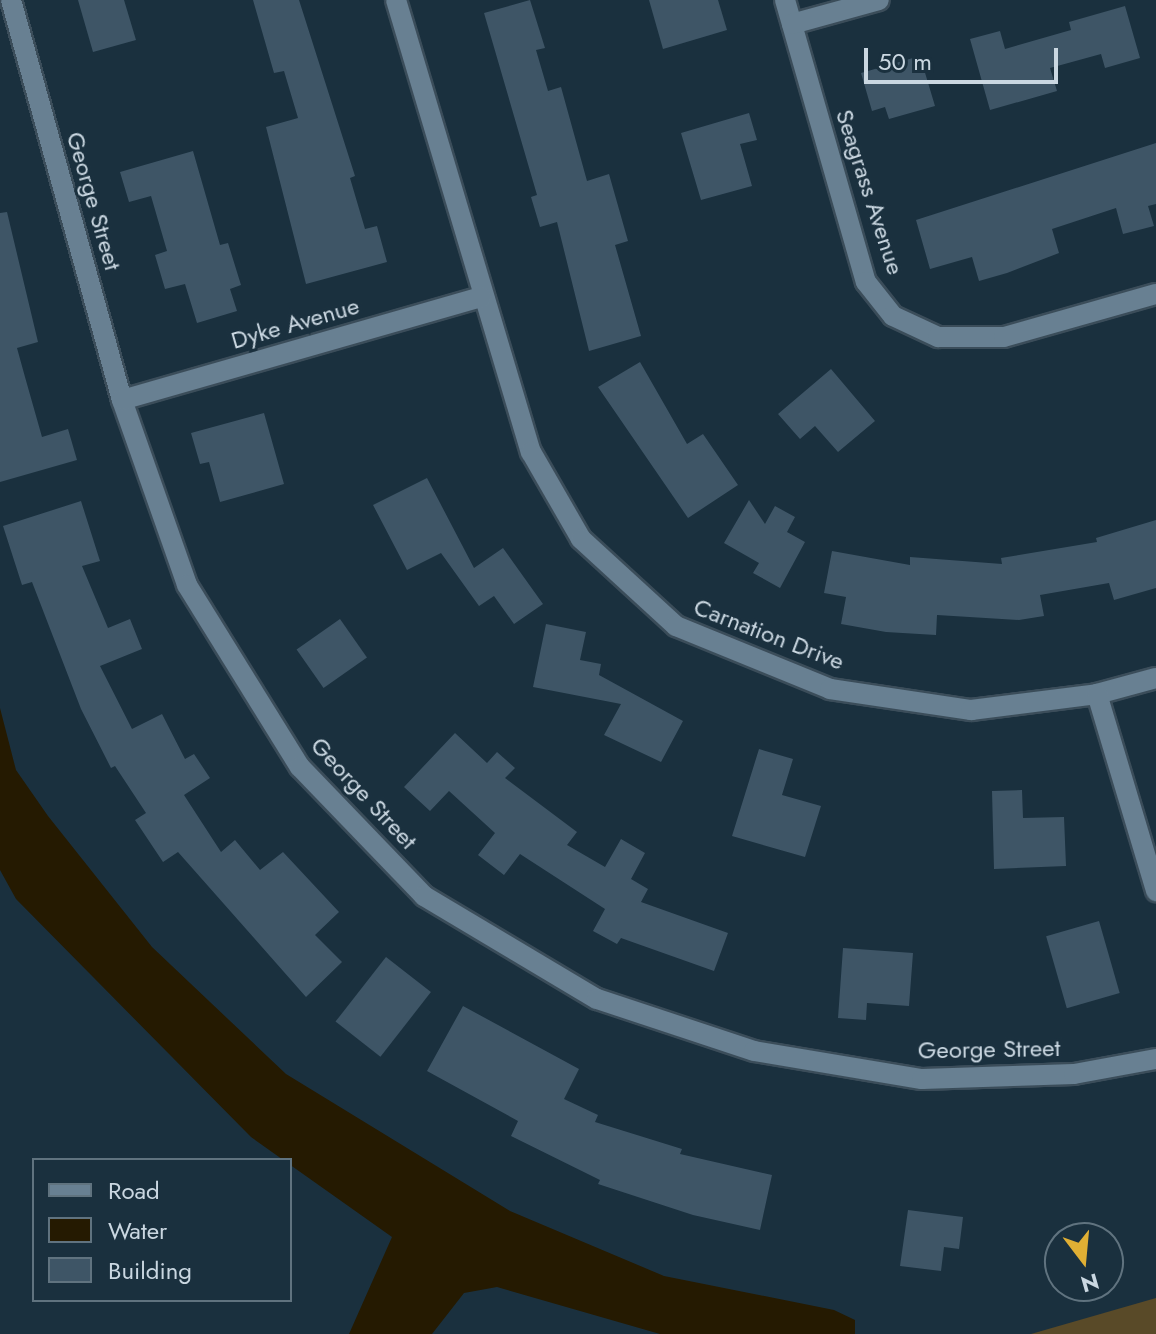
<!DOCTYPE html>
<html>
<head>
<meta charset="utf-8">
<style>
	body { margin:0 }
	#map { position:relative; width:1156px; height:1334px; overflow:hidden; background:#1a303e; font-family:Jost,sans-serif }
	div>[style] { position:absolute }
	[style*='--x'] { left:calc(var(--x)*1px); top:calc(var(--y)*1px); width:calc(var(--w)*1px); rotate:calc(var(--a)*1deg) }
	.green>* { inset:0; background:#594a28 }
	.water>* { inset:0; background:#251a01 }
	.building>* { inset:0; background:#3e5566; transform-origin:0 0 }
	.roads { filter:drop-shadow(2px 0 #3b4d5a) drop-shadow(-2px 0 #3b4d5a) drop-shadow(0 2px #3b4d5a) drop-shadow(0 -2px #3b4d5a) }
	.street>* { height:20px; margin:-10px; padding:0 10px; transform-origin:10px; border-radius:10px; background:#688092 }
	span { translate:-50% -50%; white-space:nowrap; text-align:center; line-height:1.15; -webkit-text-stroke:6px #1a303e; paint-order:stroke }
	.street-label { font-size:24px; color:#cad7e1 }
	.legend { position:absolute; left:32px; top:1158px; width:260px; height:144px; box-sizing:border-box; background:#1a303e; border:2px solid #60737f; margin:0; padding:10px 14px; list-style:none; font-size:24px; color:#cad7e1 }
	.legend li { display:flex; align-items:center; gap:16px; height:40px }
	.legend b { width:40px; border:2px solid #60737f }
	.north { position:absolute; left:1044px; top:1222px; width:80px; height:80px; box-sizing:border-box; background:#1a303e; border:2px solid #60737f; border-radius:50%; rotate:164deg; font-size:22px; font-weight:700; line-height:32px; text-align:center; color:#cad7e1 }
	.north::after { content:''; display:block; margin:auto; width:28px; height:36px; background:#e0af34; clip-path:polygon(50% 0,100% 100%,50% 72%,0 100%) }
	.scale { position:absolute; left:864px; top:48px; width:194px; height:36px; box-sizing:border-box; border:4px solid #cad7e1; border-top:0; padding-left:10px; font-size:24px; line-height:28px; white-space:nowrap; color:#cad7e1; -webkit-text-stroke:6px #1a303e; paint-order:stroke }
</style>
</head>
<body>
<div id="map">
	<div class="green">
		<i style="clip-path:polygon(1156px 1298px,1156px 1334px,1031px 1334px)"></i>
	</div>
	<div class="water">
		<i style="clip-path:polygon(0 708px,16px 770px,48px 816px,152px 947px,286px 1074px,510px 1211px,664px 1276px,834px 1310px,855px 1320px,855px 1334px,660px 1334px,497px 1287px,464px 1293px,432px 1334px,349px 1334px,392px 1237px,251px 1137px,16px 899px,0 870px)"></i>
	</div>
	<div class="building">
		<i style="clip-path:polygon(78px 0,124px 0,136px 40px,93px 52px)"></i>
		<i style="clip-path:polygon(253px 0,299px 0,355px 176px,350px 178px,365px 229px,377px 226px,387px 262px,306px 284px,266px 127px,298px 118px,284px 71px,274px 73px)"></i>
		<i style="clip-path:polygon(530px 0,545px 48px,536px 50px,548px 91px,561px 87px,587px 181px,609px 174px,628px 241px,615px 245px,641px 336px,589px 351px,557px 222px,540px 227px,531px 197px,537px 195px,484px 13px)"></i>
		<i style="clip-path:polygon(649px 0,718px 0,727px 30px,663px 49px)"></i>
		<i style="clip-path:polygon(1125px 6px,1140px 58px,1105px 68px,1101px 54px,1050px 68px,1057px 91px,990px 110px,970px 39px,1000px 31px,1005px 49px,1071px 30px,1069px 22px)"></i>
		<i style="clip-path:polygon(920px 56px,935px 106px,889px 119px,885px 107px,872px 111px,861px 73px)"></i>
		<i style="clip-path:polygon(749px 113px,757px 140px,740px 144px,752px 186px,701px 200px,681px 133px)"></i>
		<i style="clip-path:polygon(1156px 143px,1156px 204px,1148px 206px,1154px 226px,1123px 234px,1116px 208px,1052px 229px,1059px 253px,1007px 273px,979px 281px,972px 257px,930px 269px,916px 220px)"></i>
		<i style="clip-path:polygon(193px 151px,220px 245px,228px 243px,241px 285px,230px 289px,237px 311px,197px 323px,185px 284px,165px 289px,155px 255px,167px 251px,151px 196px,129px 202px,120px 172px)"></i>
		<i style="clip-path:polygon(7px 212px,38px 342px,17px 348px,25px 377px,42px 437px,68px 429px,77px 460px,0 482px,0 213px)"></i>
		<i style="clip-path:polygon(640px 362px,687px 444px,703px 434px,738px 485px,688px 518px,598px 387px)"></i>
		<i style="clip-path:polygon(831px 369px,875px 421px,838px 452px,815px 426px,800px 439px,778px 414px)"></i>
		<i style="clip-path:polygon(264px 413px,284px 484px,220px 502px,209px 462px,200px 464px,191px 433px)"></i>
		<i style="clip-path:polygon(427px 478px,474px 568px,503px 548px,543px 604px,514px 624px,494px 596px,479px 606px,441px 553px,407px 570px,373px 505px)"></i>
		<i style="clip-path:polygon(749px 500px,765px 524px,775px 506px,795px 517px,787px 532px,805px 542px,780px 588px,753px 573px,759px 563px,724px 543px)"></i>
		<i style="clip-path:polygon(81px 501px,100px 561px,82px 566px,108px 628px,130px 619px,142px 649px,100px 666px,132px 729px,162px 714px,185px 759px,194px 754px,210px 778px,184px 795px,221px 852px,235px 840px,260px 870px,283px 852px,339px 912px,315px 935px,342px 962px,306px 997px,178px 852px,163px 862px,135px 820px,146px 813px,115px 766px,111px 768px,81px 709px,32px 582px,22px 585px,3px 526px)"></i>
		<i style="clip-path:polygon(1156px 520px,1156px 588px,1114px 600px,1109px 583px,1040px 595px,1044px 616px,1019px 620px,937px 615px,936px 635px,886px 632px,841px 624px,846px 597px,824px 593px,832px 551px,910px 565px,910px 557px,1002px 564px,1001px 558px,1097px 542px,1096px 538px)"></i>
		<i style="left:340px;top:619px;width:47px;height:53px;rotate:55deg"></i>
		<i style="clip-path:polygon(546px 624px,586px 632px,580px 660px,601px 664px,599px 675px,683px 721px,661px 762px,604px 735px,621px 704px,533px 687px)"></i>
		<i style="clip-path:polygon(455px 733px,487px 763px,497px 752px,515px 768px,505px 778px,577px 832px,567px 845px,605px 867px,621px 839px,645px 853px,631px 879px,648px 889px,641px 902px,728px 933px,714px 971px,621px 938px,617px 944px,593px 931px,605px 909px,520px 854px,504px 875px,478px 855px,495px 833px,449px 791px,430px 811px,404px 787px)"></i>
		<i style="clip-path:polygon(759px 749px,793px 759px,782px 795px,821px 806px,805px 857px,732px 836px)"></i>
		<i style="clip-path:polygon(1022px 790px,1023px 818px,1064px 817px,1066px 866px,994px 869px,992px 791px)"></i>
		<i style="left:1099px;top:921px;width:75px;height:55px;rotate:74deg"></i>
		<i style="clip-path:polygon(843px 948px,913px 953px,909px 1006px,867px 1003px,866px 1020px,838px 1018px)"></i>
		<i style="left:386px;top:957px;width:57px;height:82px;rotate:38deg"></i>
		<i style="clip-path:polygon(463px 1006px,579px 1069px,564px 1099px,598px 1115px,595px 1122px,682px 1149px,680px 1154px,772px 1175px,760px 1230px,693px 1215px,598px 1184px,600px 1180px,511px 1136px,518px 1121px,427px 1071px)"></i>
		<i style="clip-path:polygon(908px 1210px,963px 1217px,959px 1249px,944px 1247px,941px 1271px,900px 1266px)"></i>
	</div>
	<div class="roads">
		<div class="street">
			<i style="--x:11;--y:0;--w:415;--a:74.5"></i>
			<i style="--x:122;--y:400;--w:196;--a:70.6"></i>
			<i style="--x:187;--y:585;--w:214;--a:58.2"></i>
			<i style="--x:300;--y:767;--w:179;--a:46.1"></i>
			<i style="--x:424;--y:896;--w:201;--a:30.8"></i>
			<i style="--x:597;--y:999;--w:165;--a:18.3"></i>
			<i style="--x:754;--y:1051;--w:170;--a:9.5"></i>
			<i style="--x:922;--y:1079;--w:152;--a:-1.9"></i>
			<i style="--x:1074;--y:1074;--w:83;--a:-10.4"></i>
			<i style="--x:396;--y:0;--w:472;--a:73.4"></i>
			<i style="--x:531;--y:452;--w:100;--a:60.1"></i>
			<i style="--x:581;--y:539;--w:129;--a:42.5"></i>
			<i style="--x:676;--y:626;--w:166;--a:22.2"></i>
			<i style="--x:830;--y:689;--w:143;--a:8.5"></i>
			<i style="--x:971;--y:710;--w:127;--a:-7.2"></i>
			<i style="--x:1097;--y:694;--w:61;--a:-15.2"></i>
			<i style="--x:785;--y:0;--w:293;--a:74"></i>
			<i style="--x:866;--y:282;--w:43;--a:51.5"></i>
			<i style="--x:893;--y:316;--w:50;--a:25"></i>
			<i style="--x:938;--y:337;--w:66;--a:0"></i>
			<i style="--x:1004;--y:337;--w:158;--a:-15.8"></i>
			<i style="--x:792;--y:24;--w:90;--a:-15.4"></i>
			<i style="--x:122;--y:400;--w:374;--a:-16"></i>
			<i style="--x:1097;--y:694;--w:206;--a:73.3"></i>
		</div>
	</div>
	<div class="street-label">
		<span style="left:870px;top:192px;rotate:72deg">Seagrass Avenue</span>
		<span style="left:94px;top:201px;rotate:74deg">George Street</span>
		<span style="left:295px;top:323px;rotate:-16deg">Dyke Avenue</span>
		<span style="left:769px;top:634px;rotate:21deg">Carnation Drive</span>
		<span style="left:364px;top:793px;rotate:47deg">George Street</span>
		<span style="left:989px;top:1049px;rotate:-1deg">George Street</span>
	</div>
	<ul class="legend">
	<li><b style="height:10px;background:#688092"></b>Road</li>
	<li><b style="height:22px;background:#251a01"></b>Water</li>
	<li><b style="height:22px;background:#3e5566"></b>Building</li>
	</ul>
	<div class="north">N</div>
	<div class="scale">50 m</div>
</div>
</body>
</html>
